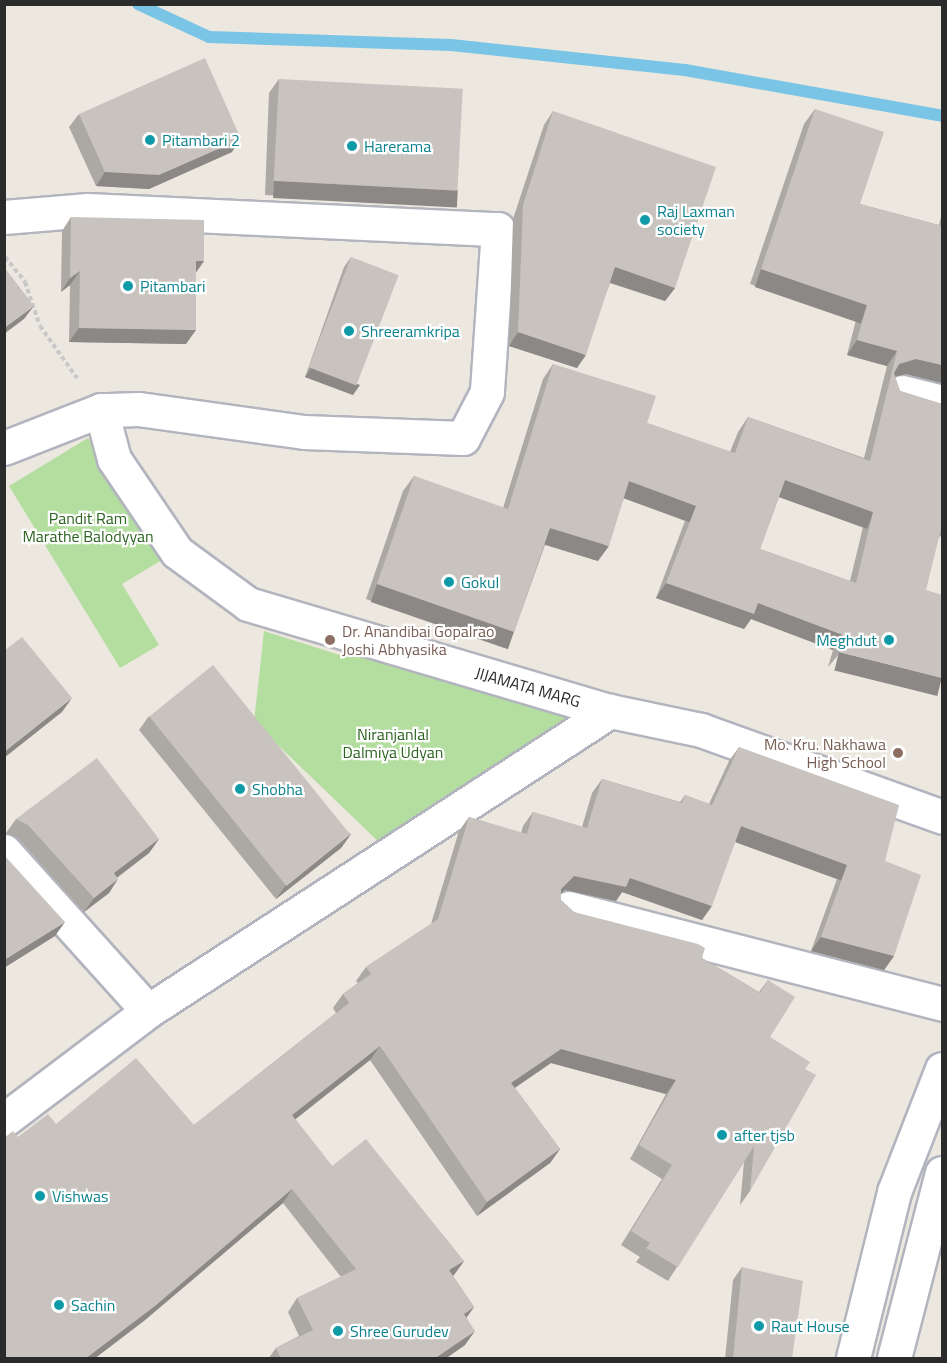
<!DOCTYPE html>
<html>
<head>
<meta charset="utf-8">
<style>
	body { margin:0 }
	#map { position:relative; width:947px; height:1363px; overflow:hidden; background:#ece7df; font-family:"Titillium Web",sans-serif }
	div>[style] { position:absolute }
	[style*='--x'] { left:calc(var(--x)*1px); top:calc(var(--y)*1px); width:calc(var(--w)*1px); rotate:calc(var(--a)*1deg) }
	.green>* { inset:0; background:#b3de9f }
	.stream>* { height:12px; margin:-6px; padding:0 6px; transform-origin:6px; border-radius:6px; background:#7ac5e6 }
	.path>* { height:4px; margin-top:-2px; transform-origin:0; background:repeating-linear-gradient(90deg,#c8c8c8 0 4.5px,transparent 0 7.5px) }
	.roads { filter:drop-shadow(2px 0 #b2b4be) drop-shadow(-2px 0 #b2b4be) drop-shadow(0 2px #b2b4be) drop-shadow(0 -2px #b2b4be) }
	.minor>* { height:33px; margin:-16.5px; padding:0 16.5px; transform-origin:16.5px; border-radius:16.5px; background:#fff }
	.tertiary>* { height:33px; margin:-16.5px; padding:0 16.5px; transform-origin:16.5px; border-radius:16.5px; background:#fff }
	.wall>* { inset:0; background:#aca8a3 }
	.shaded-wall>* { inset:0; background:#8c8885; transform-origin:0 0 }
	.building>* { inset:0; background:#c8c3be; transform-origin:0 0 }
	.dots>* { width:16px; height:16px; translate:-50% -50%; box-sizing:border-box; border:3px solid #fff; border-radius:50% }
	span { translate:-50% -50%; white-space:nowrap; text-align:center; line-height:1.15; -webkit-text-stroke:4.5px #fff; paint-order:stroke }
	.culture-label { font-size:16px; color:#0d838f }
	.left { translate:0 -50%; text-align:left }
	.right { translate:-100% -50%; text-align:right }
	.park-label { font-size:16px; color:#2c6420 }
	.education-label { font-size:16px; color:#785e54 }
	.street-label { font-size:16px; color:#2b2b2b }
	.frame { position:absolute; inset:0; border:6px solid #2b2b2b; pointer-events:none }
</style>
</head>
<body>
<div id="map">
	<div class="green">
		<i style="clip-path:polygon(88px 438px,162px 560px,122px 584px,159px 645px,120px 668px,9px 486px)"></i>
		<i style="clip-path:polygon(264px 631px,346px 657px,352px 648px,590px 716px,383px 846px,254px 722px)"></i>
	</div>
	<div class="stream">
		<i style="--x:138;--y:4;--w:78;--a:24.9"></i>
		<i style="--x:209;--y:37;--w:242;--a:1.9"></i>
		<i style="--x:451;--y:45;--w:235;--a:6.1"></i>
		<i style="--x:685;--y:70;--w:261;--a:10.1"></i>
	</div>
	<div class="path">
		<i style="--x:5;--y:257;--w:32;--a:51"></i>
		<i style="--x:25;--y:282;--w:46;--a:71.2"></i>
		<i style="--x:40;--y:326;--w:64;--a:54.6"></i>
	</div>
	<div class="roads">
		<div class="minor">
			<i style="--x:4;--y:217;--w:84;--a:-4.8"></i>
			<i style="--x:88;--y:210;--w:410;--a:2.7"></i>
			<i style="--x:498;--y:229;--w:163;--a:93.9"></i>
			<i style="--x:487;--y:392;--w:52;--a:117.6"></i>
			<i style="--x:463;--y:438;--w:159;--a:-177.8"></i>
			<i style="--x:304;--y:432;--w:168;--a:-172.1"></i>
			<i style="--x:138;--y:409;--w:37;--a:178"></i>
			<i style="--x:101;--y:410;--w:104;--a:158.6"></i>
			<i style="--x:902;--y:392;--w:41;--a:14"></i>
			<i style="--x:101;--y:410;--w:51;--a:75.1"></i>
			<i style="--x:114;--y:459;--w:112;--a:55.9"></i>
			<i style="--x:177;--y:552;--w:88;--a:36.2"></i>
			<i style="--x:248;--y:604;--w:377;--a:16.5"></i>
			<i style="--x:610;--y:711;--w:93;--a:11.8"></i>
			<i style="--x:701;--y:730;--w:256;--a:19.8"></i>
			<i style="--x:4;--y:851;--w:215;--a:48"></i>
			<i style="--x:569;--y:908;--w:385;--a:14.4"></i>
			<i style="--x:4;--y:1120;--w:181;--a:-37.1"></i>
			<i style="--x:148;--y:1011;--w:551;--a:-33"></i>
		</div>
		<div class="tertiary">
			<i style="--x:853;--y:1358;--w:171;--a:-76.1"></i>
			<i style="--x:894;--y:1192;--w:132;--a:-68.7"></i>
			<i style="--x:894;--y:1358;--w:191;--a:-75.5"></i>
		</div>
	</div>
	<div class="wall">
		<i style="clip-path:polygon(279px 79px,458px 190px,449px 204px,265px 195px,269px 93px)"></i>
		<i style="clip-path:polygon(evenodd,815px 109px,860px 204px,939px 225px,942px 213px,942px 383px,906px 374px,895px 377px,900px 391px,942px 404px,942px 537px,940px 536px,828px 667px,833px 650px,751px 619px,744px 629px,656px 598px,685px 521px,624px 498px,598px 561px,545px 545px,514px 632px,504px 646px,366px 599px,403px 491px,414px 476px,503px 508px,543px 379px,553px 364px,647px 423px,730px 452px,738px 432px,748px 417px,864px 458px,887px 366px,847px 355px,856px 320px,750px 284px,804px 124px,815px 109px,779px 497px,863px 527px,850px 581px,760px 549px,779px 497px)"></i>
		<i style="clip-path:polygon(553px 111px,675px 288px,665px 301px,610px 283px,577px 368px,509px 346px,513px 219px,544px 125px)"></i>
		<i style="clip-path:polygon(79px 114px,232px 152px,149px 189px,96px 186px,69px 127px)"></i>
		<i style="clip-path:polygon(71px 217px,204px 261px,196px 272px,186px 344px,69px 342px,70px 285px,61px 292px,62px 231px)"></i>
		<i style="clip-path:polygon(351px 257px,353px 395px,305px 377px,344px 267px)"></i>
		<i style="clip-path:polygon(149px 716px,351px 834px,341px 848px,276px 899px,139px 730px)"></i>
		<i style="clip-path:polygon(739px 747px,885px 861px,894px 956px,884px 970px,811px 951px,837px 879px,735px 842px,702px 920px,622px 892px,616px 901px,565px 890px,561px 893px,561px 900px,574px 912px,702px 958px,759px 992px,768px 980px,770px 1037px,805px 1069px,750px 1191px,740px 1205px,744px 1162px,668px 1281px,636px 1262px,640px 1257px,621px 1245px,662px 1179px,630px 1159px,666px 1094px,551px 1063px,515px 1088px,560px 1149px,550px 1163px,477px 1216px,370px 1060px,295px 1119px,332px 1166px,464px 1261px,453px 1276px,474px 1307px,466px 1318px,465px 1345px,445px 1359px,268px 1359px,276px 1348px,299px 1336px,288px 1312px,297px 1298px,341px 1277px,283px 1203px,145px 1320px,94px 1359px,4px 1359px,18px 1137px,56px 1124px,194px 1125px,336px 1013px,333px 1008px,343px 994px,358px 983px,356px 981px,366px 967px,431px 924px,459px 831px,469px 817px,521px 833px,523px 826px,533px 812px,582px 827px,592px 793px,602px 779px,680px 802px,685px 795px,709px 804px,729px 761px)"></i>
		<i style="clip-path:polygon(16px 819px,159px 839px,149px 853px,117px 878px,109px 893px,84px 912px,18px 838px,6px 833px)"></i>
		<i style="clip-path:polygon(742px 1267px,792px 1359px,725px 1359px,733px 1280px)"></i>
	</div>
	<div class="shaded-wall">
		<i style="clip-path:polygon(241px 139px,232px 152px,149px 189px,96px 186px,105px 172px)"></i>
		<i style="left:274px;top:181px;width:184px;height:17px;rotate:3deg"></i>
		<i style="clip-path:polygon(196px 261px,204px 261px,195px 274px)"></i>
		<i style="clip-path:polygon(615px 267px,675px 288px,665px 301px,605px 281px)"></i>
		<i style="left:761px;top:269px;width:112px;height:19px;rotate:19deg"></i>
		<i style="clip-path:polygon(80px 271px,70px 285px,61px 292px,70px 278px)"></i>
		<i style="clip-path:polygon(34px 306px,24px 319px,4px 334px,4px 328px)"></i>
		<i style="clip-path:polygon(79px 328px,196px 330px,186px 344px,69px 342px)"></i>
		<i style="clip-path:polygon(518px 332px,586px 355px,577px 368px,509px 346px)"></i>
		<i style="clip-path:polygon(857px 340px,897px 351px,887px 366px,847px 355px)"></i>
		<i style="clip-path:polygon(916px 359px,942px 365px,942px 383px,906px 374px,890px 378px,899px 364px)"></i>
		<i style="clip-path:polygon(311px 368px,360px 385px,353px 395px,305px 377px)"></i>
		<i style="left:785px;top:480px;width:94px;height:18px;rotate:20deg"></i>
		<i style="left:629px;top:481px;width:72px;height:18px;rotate:20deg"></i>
		<i style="clip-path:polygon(550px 528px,609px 546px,598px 561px,540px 543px)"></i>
		<i style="clip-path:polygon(666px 583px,758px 603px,843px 635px,833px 650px,751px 619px,744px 629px,656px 598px)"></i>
		<i style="left:377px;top:584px;width:145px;height:19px;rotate:19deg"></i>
		<i style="left:839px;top:652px;width:106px;height:19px;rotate:14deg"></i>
		<i style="clip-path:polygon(72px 698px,62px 712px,4px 758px,4px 752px)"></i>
		<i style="left:741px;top:826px;width:113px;height:17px;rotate:20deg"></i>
		<i style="clip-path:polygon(351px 834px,341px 848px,276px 899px,286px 885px)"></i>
		<i style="clip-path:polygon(159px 839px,149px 853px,104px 887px,114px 873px)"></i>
		<i style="clip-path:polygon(574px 876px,630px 878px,712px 906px,702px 920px,622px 892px,616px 901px,565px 890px,551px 903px,561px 889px)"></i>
		<i style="clip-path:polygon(118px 879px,109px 893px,84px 912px,94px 898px)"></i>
		<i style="clip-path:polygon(65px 922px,55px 936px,4px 968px,4px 960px)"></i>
		<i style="clip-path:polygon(821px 937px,894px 956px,884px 970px,811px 951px)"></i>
		<i style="clip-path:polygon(380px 1046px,370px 1060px,282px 1130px,292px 1115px)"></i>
		<i style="clip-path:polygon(561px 1049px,676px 1080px,666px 1094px,551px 1063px,501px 1097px,511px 1083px)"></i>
		<i style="clip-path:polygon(560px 1149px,550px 1163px,477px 1216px,487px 1202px)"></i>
		<i style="clip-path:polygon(292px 1189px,283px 1203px,145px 1320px,94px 1359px,85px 1359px)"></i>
		<i style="clip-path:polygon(464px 1261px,454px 1275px,439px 1284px,449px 1270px)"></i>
		<i style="clip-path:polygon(474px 1307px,464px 1321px,464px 1314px)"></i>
		<i style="clip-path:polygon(475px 1331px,465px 1345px,445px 1359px,434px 1359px)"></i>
	</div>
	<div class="building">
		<i style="clip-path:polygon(205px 58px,241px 139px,159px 175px,105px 172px,79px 114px)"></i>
		<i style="left:279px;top:79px;width:184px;height:102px;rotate:3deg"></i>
		<i style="clip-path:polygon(evenodd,815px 109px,884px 132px,860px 204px,942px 226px,942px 365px,916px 359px,899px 364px,894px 373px,900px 391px,942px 404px,942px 525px,926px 590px,942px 595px,942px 678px,839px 652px,843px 635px,758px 603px,754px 614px,666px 583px,696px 506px,629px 481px,609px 546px,550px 528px,514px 632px,377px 584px,414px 476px,508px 509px,553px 364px,656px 396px,647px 423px,735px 453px,748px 417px,870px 461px,897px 351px,857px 340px,867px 305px,761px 269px,815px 109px,785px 480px,873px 512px,856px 583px,760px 549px,785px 480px)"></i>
		<i style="clip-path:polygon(553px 111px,716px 167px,675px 288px,615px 267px,586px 355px,518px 332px,523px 205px)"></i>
		<i style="clip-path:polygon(71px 217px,204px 220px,204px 261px,196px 261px,196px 330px,79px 328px,80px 271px,70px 278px)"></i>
		<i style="left:351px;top:257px;width:51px;height:118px;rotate:21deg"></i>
		<i style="clip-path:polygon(4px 267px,34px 306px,4px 328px)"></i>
		<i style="clip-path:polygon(22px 637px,72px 698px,4px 752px,4px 651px)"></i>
		<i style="left:213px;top:665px;width:218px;height:82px;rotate:51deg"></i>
		<i style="clip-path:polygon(739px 747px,899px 805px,885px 861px,921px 875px,894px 956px,821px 937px,847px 865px,741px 826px,712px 906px,630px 878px,626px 887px,574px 876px,561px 889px,561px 900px,574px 912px,698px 944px,705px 948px,702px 958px,760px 993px,768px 980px,795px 997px,770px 1037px,810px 1062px,805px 1069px,816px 1075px,750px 1191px,754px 1146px,678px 1267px,646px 1248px,650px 1243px,631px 1231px,672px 1165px,639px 1145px,676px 1080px,561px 1049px,511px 1083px,560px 1149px,487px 1202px,380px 1046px,292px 1115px,332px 1166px,366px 1139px,464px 1261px,449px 1270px,474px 1307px,464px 1314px,475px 1331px,434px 1359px,281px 1359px,276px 1348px,313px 1330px,297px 1298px,356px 1269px,292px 1189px,155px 1306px,85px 1359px,4px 1359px,4px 1138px,13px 1131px,18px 1137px,48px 1114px,56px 1124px,136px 1058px,194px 1125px,349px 1003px,343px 994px,371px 974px,366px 967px,438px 919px,469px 817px,527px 834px,533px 812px,587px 828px,602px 779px,682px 803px,685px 795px,712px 805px)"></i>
		<i style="clip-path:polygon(97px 758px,159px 839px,114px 873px,118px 879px,94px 898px,28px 825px,16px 819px)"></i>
		<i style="clip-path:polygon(4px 855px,65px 922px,4px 960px)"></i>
		<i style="clip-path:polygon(742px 1267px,803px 1281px,792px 1359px,733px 1359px)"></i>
	</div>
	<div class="dots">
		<i style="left:150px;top:140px;background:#0f9aa8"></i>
		<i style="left:352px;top:146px;background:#0f9aa8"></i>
		<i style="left:645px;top:220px;background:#0f9aa8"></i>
		<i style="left:128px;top:286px;background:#0f9aa8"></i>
		<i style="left:349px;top:331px;background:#0f9aa8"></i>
		<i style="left:449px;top:582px;background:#0f9aa8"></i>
		<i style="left:330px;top:640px;background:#8d6e63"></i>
		<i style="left:889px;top:640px;background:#0f9aa8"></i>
		<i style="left:898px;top:753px;background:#8d6e63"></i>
		<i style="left:240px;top:789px;background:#0f9aa8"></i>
		<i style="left:722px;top:1135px;background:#0f9aa8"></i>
		<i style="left:40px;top:1196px;background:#0f9aa8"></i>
		<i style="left:59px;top:1305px;background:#0f9aa8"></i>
		<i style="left:759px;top:1326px;background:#0f9aa8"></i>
		<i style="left:338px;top:1331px;background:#0f9aa8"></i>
	</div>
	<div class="culture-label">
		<span class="left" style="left:162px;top:140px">Pitambari 2</span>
		<span class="left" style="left:364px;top:146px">Harerama</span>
		<span class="left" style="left:657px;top:220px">Raj Laxman<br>society</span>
		<span class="left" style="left:140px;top:286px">Pitambari</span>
		<span class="left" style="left:361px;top:331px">Shreeramkripa</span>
		<span class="left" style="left:461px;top:582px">Gokul</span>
		<span class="right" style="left:877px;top:640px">Meghdut</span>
		<span class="left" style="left:252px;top:789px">Shobha</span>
		<span class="left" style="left:734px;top:1135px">after tjsb</span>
		<span class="left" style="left:52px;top:1196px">Vishwas</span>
		<span class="left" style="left:71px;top:1305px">Sachin</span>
		<span class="left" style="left:771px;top:1326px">Raut House</span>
		<span class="left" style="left:350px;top:1331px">Shree Gurudev</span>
	</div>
	<div class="park-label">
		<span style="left:88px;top:527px">Pandit Ram<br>Marathe Balodyyan</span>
		<span style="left:393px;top:743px">Niranjanlal<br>Dalmiya Udyan</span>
	</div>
	<div class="education-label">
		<span class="left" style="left:342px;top:640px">Dr. Anandibai Gopalrao<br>Joshi Abhyasika</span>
		<span class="right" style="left:886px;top:753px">Mo. Kru. Nakhawa<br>High School</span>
	</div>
	<div class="street-label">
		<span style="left:528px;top:687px;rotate:16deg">JIJAMATA MARG</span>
	</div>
	<div class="frame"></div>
</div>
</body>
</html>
